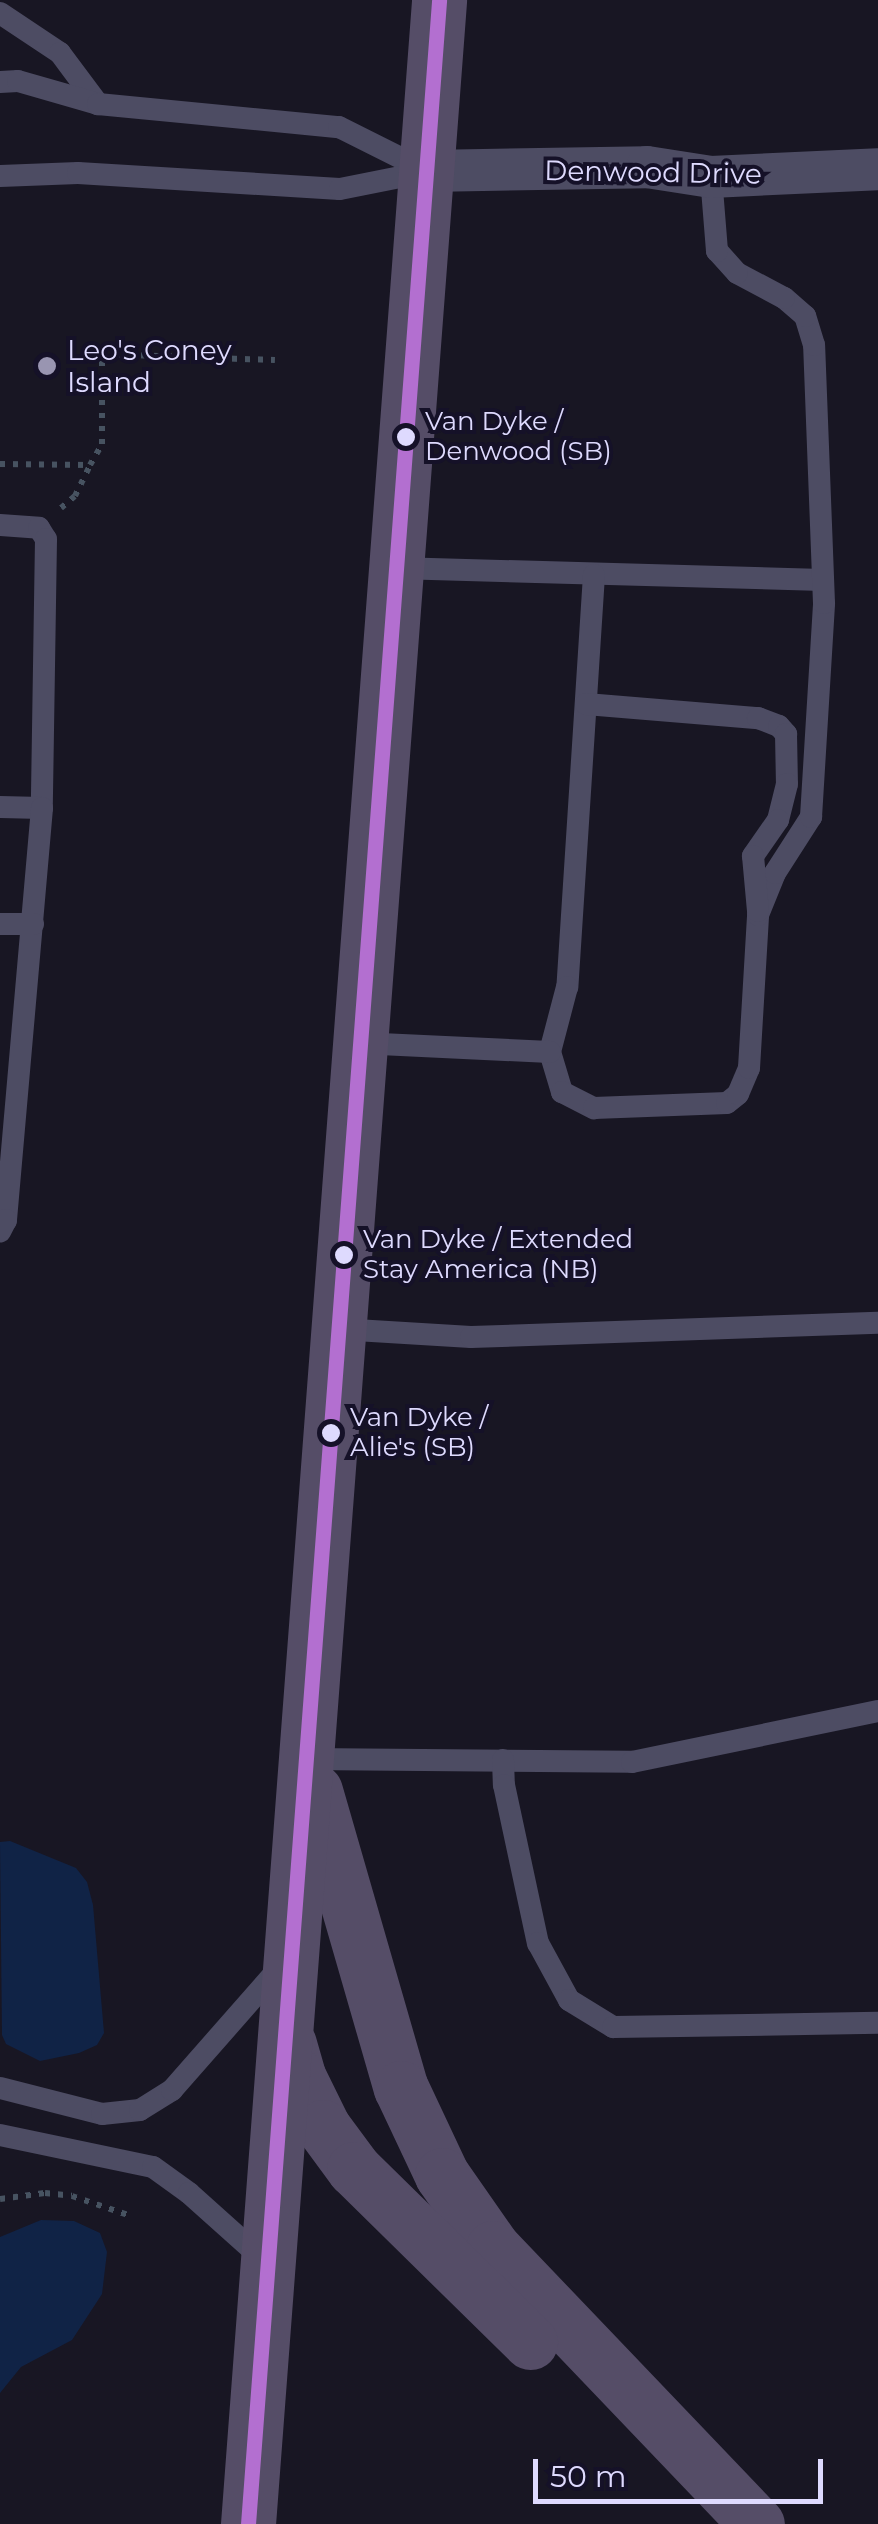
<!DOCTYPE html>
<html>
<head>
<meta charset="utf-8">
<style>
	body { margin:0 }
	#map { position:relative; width:878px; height:2524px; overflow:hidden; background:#181623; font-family:Montserrat,sans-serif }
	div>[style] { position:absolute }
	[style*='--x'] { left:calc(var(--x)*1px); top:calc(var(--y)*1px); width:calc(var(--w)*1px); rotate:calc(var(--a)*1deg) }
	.water>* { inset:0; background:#102346 }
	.path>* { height:6px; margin-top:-3px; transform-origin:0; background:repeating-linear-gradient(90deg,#475361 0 5px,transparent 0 13px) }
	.service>* { height:22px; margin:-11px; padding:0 11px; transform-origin:11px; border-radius:11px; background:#4d4c63 }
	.minor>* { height:42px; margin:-21px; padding:0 21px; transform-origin:21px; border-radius:21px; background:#4d4c63 }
	.primary>* { height:55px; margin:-27.5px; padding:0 27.5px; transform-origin:27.5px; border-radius:27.5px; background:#554d67 }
	.bus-1>* { height:15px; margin:-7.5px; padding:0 7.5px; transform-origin:7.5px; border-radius:7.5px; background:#b36fd0 }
	.dots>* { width:28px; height:28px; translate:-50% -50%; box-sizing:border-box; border:5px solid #151128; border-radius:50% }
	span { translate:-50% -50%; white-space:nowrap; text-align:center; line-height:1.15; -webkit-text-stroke:8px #151128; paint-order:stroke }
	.bus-label { font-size:26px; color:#dedafe }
	.left { translate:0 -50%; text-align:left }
	.street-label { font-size:28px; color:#dedafe }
	.poi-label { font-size:28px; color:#dedafe }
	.scale { position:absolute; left:533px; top:2459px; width:290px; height:45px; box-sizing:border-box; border:5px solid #dedafe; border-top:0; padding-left:12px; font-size:30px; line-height:35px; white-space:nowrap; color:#dedafe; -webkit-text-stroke:8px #151128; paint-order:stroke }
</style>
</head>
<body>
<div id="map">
	<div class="water">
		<i style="clip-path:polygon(10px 1841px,76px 1868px,87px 1882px,93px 1905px,104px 2033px,97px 2045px,79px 2053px,40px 2061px,6px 2044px,2px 2035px,0 1842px)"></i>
		<i style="clip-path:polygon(41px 2220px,74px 2221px,100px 2233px,107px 2252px,102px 2294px,72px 2340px,21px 2367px,0 2393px,0 2237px)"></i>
	</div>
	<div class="path">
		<i style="--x:0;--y:464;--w:90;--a:0.6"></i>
		<i style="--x:90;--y:465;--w:24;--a:-60"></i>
		<i style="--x:102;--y:444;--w:90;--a:-90"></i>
		<i style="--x:102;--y:354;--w:173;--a:2"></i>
		<i style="--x:61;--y:508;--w:18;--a:-41"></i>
		<i style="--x:75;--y:496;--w:34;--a:-64"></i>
		<i style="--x:0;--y:2199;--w:45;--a:-7.6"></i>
		<i style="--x:45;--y:2193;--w:27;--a:6"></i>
		<i style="--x:72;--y:2196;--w:62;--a:18.7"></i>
	</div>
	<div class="service">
		<i style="--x:0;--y:13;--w:72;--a:33.7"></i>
		<i style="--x:60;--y:53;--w:64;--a:53.3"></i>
		<i style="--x:0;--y:82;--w:18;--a:-3"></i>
		<i style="--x:18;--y:81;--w:83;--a:16"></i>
		<i style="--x:98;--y:104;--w:242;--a:5.5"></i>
		<i style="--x:339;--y:127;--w:96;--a:26.6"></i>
		<i style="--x:0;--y:176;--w:78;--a:-2.2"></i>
		<i style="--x:78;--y:173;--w:262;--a:3.5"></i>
		<i style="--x:340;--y:189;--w:87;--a:-11.3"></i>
		<i style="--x:0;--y:525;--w:39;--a:4"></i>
		<i style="--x:39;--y:528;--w:13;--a:58"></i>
		<i style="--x:46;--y:539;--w:269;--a:90.9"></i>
		<i style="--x:396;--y:568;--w:427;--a:1.6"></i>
		<i style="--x:594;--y:575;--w:413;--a:93.7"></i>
		<i style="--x:567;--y:987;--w:67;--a:104.7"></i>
		<i style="--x:550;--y:1052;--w:42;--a:73.3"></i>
		<i style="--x:562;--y:1092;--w:36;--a:27"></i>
		<i style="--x:594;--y:1108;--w:133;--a:-2.2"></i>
		<i style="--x:727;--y:1103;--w:14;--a:-39"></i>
		<i style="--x:738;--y:1094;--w:28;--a:-67"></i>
		<i style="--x:749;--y:1068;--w:153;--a:-86.6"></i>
		<i style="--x:758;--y:915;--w:45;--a:-68"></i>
		<i style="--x:775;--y:873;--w:67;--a:-57.3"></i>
		<i style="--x:811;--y:817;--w:214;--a:-86.5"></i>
		<i style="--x:824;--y:603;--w:258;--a:-92.2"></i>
		<i style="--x:814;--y:345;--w:30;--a:-107"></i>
		<i style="--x:805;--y:316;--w:28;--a:-139"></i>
		<i style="--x:784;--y:298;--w:53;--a:-152"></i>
		<i style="--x:737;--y:273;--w:30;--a:-132"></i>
		<i style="--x:717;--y:251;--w:74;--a:-94.6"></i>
		<i style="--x:586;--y:704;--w:173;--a:4.7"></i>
		<i style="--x:758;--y:718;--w:22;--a:21"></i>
		<i style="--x:779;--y:726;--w:11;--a:49"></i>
		<i style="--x:786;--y:734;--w:50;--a:88.9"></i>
		<i style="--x:787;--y:784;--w:37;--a:104"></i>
		<i style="--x:778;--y:820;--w:44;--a:124.8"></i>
		<i style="--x:753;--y:856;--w:55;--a:84.8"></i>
		<i style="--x:0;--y:807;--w:42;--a:1.4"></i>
		<i style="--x:42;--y:808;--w:414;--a:95"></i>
		<i style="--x:6;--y:1220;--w:13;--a:117"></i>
		<i style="--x:0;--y:924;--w:33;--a:0"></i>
		<i style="--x:359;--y:1043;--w:191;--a:2.7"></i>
		<i style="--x:339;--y:1329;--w:132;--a:3.5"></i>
		<i style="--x:471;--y:1337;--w:407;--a:-2"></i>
		<i style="--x:307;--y:1759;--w:325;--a:0.5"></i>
		<i style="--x:632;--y:1762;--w:251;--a:-11.7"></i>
		<i style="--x:503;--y:1760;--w:25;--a:88"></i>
		<i style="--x:504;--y:1785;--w:162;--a:77.9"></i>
		<i style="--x:538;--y:1943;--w:65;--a:61.5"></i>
		<i style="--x:569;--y:2000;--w:52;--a:31.5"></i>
		<i style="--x:613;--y:2027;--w:265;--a:-0.9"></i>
		<i style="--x:0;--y:2088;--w:105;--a:14.3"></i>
		<i style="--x:102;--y:2114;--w:38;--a:-6"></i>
		<i style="--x:140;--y:2110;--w:38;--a:-32"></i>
		<i style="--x:172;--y:2090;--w:165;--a:-48.7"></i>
		<i style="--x:0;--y:2135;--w:156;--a:11.8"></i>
		<i style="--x:153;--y:2167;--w:44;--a:35.8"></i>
		<i style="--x:189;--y:2193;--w:101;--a:41.8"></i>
	</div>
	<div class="minor">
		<i style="--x:428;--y:171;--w:219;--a:-1"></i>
		<i style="--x:647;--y:167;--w:65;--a:8.9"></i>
		<i style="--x:711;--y:177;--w:167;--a:-2.7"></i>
	</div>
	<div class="primary">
		<i style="--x:315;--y:1791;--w:309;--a:73.9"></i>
		<i style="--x:401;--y:2088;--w:96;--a:64.8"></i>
		<i style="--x:442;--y:2175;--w:89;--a:55.1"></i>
		<i style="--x:493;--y:2248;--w:382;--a:46.3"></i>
		<i style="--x:289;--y:2044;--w:33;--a:74"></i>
		<i style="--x:298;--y:2076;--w:57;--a:63.9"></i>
		<i style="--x:323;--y:2127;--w:52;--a:53.6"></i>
		<i style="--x:354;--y:2169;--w:247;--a:44.5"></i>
		<i style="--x:248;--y:2524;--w:2531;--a:-85.67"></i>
	</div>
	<div class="bus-1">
		<i style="--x:248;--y:2524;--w:2531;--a:-85.67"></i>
	</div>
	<div class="dots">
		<i style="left:47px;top:366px;background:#9995b1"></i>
		<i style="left:406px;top:437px;background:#dedafe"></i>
		<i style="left:344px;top:1255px;background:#dedafe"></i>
		<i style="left:331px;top:1433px;background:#dedafe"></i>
	</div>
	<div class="bus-label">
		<span class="left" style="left:425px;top:437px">Van Dyke /<br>Denwood (SB)</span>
		<span class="left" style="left:363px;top:1255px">Van Dyke / Extended<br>Stay America (NB)</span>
		<span class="left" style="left:350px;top:1433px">Van Dyke /<br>Alie's (SB)</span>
	</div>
	<div class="street-label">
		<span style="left:653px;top:172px;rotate:1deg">Denwood Drive</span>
	</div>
	<div class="poi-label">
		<span class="left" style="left:67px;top:366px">Leo's Coney<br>Island</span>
	</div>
	<div class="scale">50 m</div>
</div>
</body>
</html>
